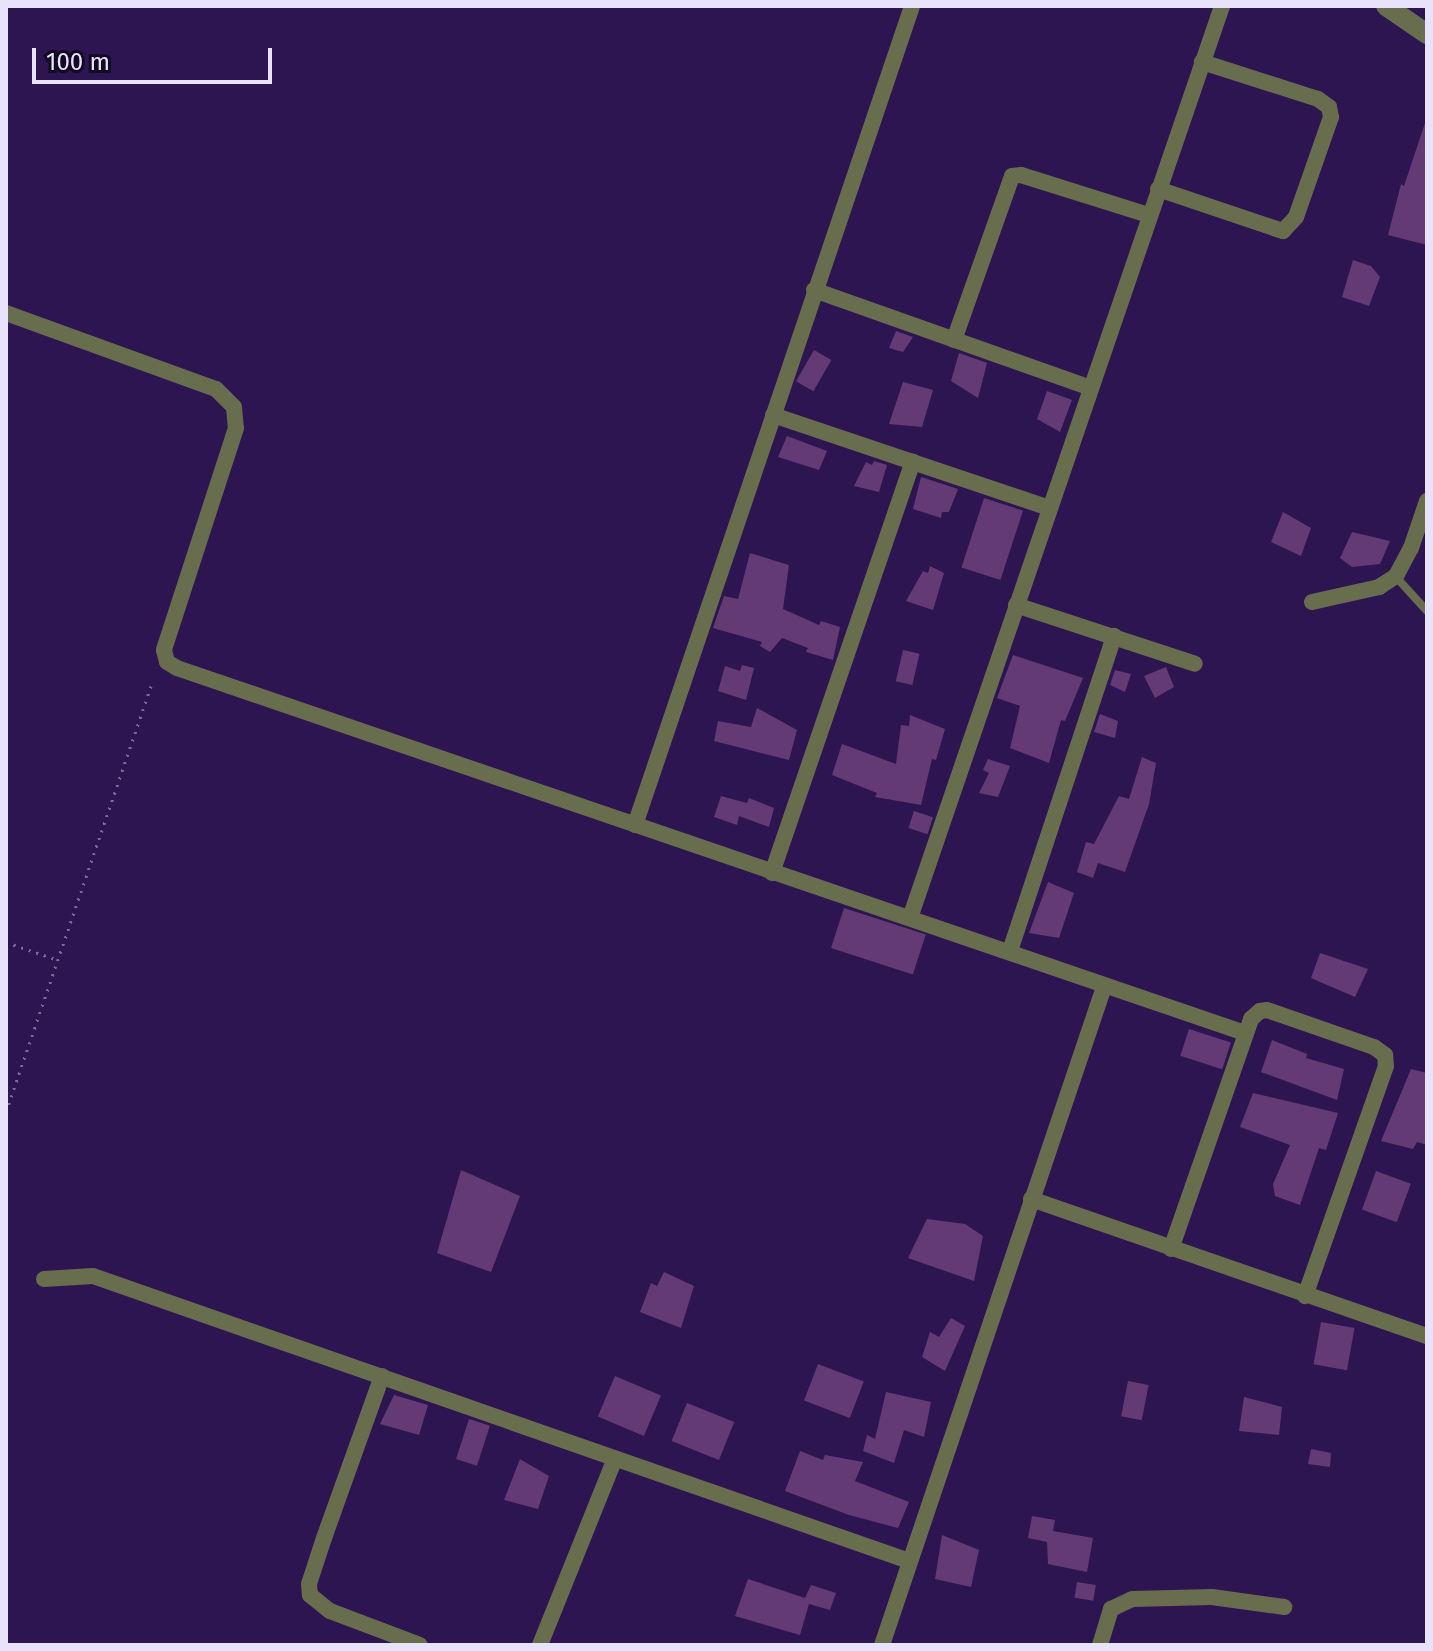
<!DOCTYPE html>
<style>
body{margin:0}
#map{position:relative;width:1433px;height:1651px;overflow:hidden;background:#2d1551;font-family:"Fira Sans",sans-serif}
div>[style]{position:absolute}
.building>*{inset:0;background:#643a74;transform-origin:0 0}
.path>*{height:3px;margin-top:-1.5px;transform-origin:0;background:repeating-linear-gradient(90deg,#7b6b98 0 2px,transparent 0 8px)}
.service>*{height:8px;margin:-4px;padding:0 4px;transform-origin:4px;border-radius:4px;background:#686d4e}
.minor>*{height:16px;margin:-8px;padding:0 8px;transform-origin:8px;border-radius:8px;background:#686d4e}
.tertiary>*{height:20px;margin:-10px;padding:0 10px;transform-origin:10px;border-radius:10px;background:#686d4e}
span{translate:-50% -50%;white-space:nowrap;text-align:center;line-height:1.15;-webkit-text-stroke:7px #120923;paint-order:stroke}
.frame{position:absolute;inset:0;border:8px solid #e8e3fa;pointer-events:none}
.scale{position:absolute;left:32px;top:48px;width:240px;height:36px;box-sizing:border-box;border:4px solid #e8e3fa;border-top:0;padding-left:10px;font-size:24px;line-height:28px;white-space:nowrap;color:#e8e3fa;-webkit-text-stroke:6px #120923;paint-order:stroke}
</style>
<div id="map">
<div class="building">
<i style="clip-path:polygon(1425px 123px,1427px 123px,1427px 245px,1388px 235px,1401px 184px,1404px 186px)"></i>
<i style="clip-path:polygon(1353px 260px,1371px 266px,1380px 277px,1369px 306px,1342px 297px)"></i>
<i style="clip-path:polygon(896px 331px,913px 337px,903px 352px,889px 348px)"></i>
<i style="left:814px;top:350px;width:20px;height:36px;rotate:30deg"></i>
<i style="clip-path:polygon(959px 353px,987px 363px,978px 398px,951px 381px)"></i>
<i style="clip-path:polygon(903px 382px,933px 390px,922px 427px,889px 424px)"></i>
<i style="clip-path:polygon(1047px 391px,1072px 400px,1060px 432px,1037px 419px)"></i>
<i style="clip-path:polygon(787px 436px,827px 451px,819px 470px,778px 457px)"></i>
<i style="clip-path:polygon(874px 461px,887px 465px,879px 492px,854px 486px,866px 462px,872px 465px)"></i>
<i style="clip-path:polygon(921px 477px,958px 489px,949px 512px,942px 512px,941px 518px,913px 509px)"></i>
<i style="left:984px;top:498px;width:41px;height:73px;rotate:18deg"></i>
<i style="clip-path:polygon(1283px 512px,1311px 528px,1301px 556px,1271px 542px)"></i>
<i style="clip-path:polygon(1352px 532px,1390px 541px,1380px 564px,1352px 567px,1340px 558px)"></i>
<i style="clip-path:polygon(750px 553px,789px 565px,783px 609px,819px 625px,821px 621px,840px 627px,833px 660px,806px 652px,808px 648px,782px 638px,770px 652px,760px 646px,762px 642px,713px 628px,724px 596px,738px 599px)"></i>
<i style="clip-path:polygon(930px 566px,944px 573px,933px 610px,906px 601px,923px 571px,928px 573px)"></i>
<i style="left:903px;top:650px;width:17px;height:32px;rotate:13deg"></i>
<i style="clip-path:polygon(1013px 655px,1083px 678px,1065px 721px,1061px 720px,1049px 763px,1010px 748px,1020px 706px,997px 698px)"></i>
<i style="clip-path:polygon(742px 665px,754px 668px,746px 700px,718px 691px,725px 666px,740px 671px)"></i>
<i style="clip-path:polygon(1166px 667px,1174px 687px,1155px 698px,1144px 676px)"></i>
<i style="clip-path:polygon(1115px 670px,1131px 674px,1125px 692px,1110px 685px)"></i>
<i style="clip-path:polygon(757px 708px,797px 730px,789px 760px,714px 741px,718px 721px,751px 727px)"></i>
<i style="clip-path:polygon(1100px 714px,1118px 721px,1115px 738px,1094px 732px)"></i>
<i style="clip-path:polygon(910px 715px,945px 729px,936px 760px,932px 759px,921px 805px,875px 797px,877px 793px,832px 775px,842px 744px,896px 764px,901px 725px,909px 726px)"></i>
<i style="clip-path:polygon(1142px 757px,1156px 763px,1149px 804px,1125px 872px,1098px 863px,1093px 878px,1077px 872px,1086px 842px,1094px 844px,1119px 796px,1129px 799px)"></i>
<i style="clip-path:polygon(988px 759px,1010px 766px,998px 797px,979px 793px,989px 773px,983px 770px)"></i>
<i style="clip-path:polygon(721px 796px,747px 803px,749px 798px,774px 808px,769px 827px,739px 816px,737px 825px,714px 817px)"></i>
<i style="left:914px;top:811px;width:20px;height:18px;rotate:18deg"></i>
<i style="clip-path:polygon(1048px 882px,1074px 893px,1059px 938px,1029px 933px)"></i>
<i style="left:844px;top:908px;width:86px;height:42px;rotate:18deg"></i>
<i style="clip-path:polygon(1320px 953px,1368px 969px,1355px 997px,1311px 978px)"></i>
<i style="left:1189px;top:1029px;width:44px;height:28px;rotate:18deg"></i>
<i style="clip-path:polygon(1272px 1040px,1307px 1054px,1306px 1058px,1344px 1069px,1337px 1100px,1261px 1072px)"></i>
<i style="clip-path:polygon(1411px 1069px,1427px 1073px,1427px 1145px,1417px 1142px,1413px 1149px,1381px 1141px)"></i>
<i style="clip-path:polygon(1253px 1093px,1338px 1113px,1326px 1150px,1319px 1148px,1300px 1205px,1275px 1196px,1273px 1184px,1290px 1145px,1240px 1127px)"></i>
<i style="clip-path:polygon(461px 1170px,520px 1196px,491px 1272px,437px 1253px)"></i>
<i style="left:1376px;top:1171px;width:37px;height:41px;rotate:20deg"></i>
<i style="clip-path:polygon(927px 1219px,965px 1224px,983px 1236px,974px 1281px,908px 1258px)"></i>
<i style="clip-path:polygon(664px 1272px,694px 1286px,681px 1328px,640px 1312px,651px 1283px,657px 1286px)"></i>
<i style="clip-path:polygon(951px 1318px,965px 1326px,945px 1371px,922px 1357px,930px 1332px,939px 1337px)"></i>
<i style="left:1321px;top:1322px;width:34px;height:43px;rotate:10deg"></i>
<i style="left:818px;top:1364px;width:49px;height:39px;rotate:21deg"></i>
<i style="left:615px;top:1376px;width:50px;height:44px;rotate:23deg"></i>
<i style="left:1128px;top:1381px;width:21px;height:36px;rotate:11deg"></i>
<i style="clip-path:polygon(886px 1392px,931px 1402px,924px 1437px,904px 1430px,894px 1463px,863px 1451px,867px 1435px,875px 1439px)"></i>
<i style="clip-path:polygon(394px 1395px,428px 1405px,419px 1435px,380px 1424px)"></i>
<i style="clip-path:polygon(1244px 1397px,1282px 1407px,1279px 1435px,1239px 1431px)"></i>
<i style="left:687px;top:1403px;width:51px;height:41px;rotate:22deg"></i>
<i style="left:469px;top:1419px;width:22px;height:42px;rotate:18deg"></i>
<i style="clip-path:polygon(1311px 1449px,1331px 1453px,1330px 1467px,1308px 1464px)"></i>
<i style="clip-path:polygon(800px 1451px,823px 1460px,825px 1455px,863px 1462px,855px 1481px,909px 1502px,898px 1528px,849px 1515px,785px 1491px)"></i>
<i style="clip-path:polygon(520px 1459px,549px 1476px,538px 1509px,504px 1500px)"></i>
<i style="clip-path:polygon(1032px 1516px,1055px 1520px,1053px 1531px,1093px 1538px,1087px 1572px,1048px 1564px,1047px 1542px,1028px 1538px)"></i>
<i style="clip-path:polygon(942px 1535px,979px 1550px,971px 1587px,935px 1579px)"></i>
<i style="clip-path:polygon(748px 1579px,805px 1598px,811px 1585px,836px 1593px,830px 1610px,809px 1604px,800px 1635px,735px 1616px)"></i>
<i style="left:1077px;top:1582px;width:19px;height:16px;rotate:9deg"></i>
</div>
<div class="path">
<i style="left:6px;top:942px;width:55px;rotate:19.1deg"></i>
<i style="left:6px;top:1112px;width:452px;rotate:-71.2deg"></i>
</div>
<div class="service">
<i style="left:1396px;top:577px;width:46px;rotate:47.6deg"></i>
</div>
<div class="minor">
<i style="left:1158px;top:189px;width:132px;rotate:18.6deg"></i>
<i style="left:1283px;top:231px;width:19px;rotate:-47deg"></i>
<i style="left:1296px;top:217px;width:106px;rotate:-70.7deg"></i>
<i style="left:1331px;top:117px;width:10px;rotate:-101deg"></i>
<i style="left:1329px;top:107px;width:14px;rotate:-144deg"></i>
<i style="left:1318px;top:99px;width:122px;rotate:-162.3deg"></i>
<i style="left:814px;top:290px;width:293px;rotate:19.5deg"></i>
<i style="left:6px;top:313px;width:223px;rotate:19.9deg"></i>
<i style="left:216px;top:389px;width:25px;rotate:45deg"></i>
<i style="left:234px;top:407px;width:21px;rotate:85deg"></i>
<i style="left:236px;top:428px;width:233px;rotate:108deg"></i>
<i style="left:164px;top:650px;width:12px;rotate:76deg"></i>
<i style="left:167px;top:662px;width:12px;rotate:31deg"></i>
<i style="left:177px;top:668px;width:1129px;rotate:18.87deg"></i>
<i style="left:954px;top:340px;width:174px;rotate:-70.5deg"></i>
<i style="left:1012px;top:176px;width:9px;rotate:-6deg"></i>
<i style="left:1021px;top:175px;width:134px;rotate:17.4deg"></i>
<i style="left:773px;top:415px;width:291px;rotate:18.6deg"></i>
<i style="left:1312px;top:602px;width:69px;rotate:-12.6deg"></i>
<i style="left:1379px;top:587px;width:20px;rotate:-33deg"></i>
<i style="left:1396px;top:576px;width:32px;rotate:-62deg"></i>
<i style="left:1411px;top:548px;width:50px;rotate:-71.2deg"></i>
<i style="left:1016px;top:605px;width:188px;rotate:18.2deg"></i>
<i style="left:635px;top:825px;width:865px;rotate:-71.31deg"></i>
<i style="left:772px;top:873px;width:435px;rotate:-71.1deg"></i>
<i style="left:910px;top:918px;width:964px;rotate:-71.11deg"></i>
<i style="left:1010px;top:951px;width:332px;rotate:-71.7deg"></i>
<i style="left:1031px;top:1199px;width:419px;rotate:19.1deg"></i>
<i style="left:1171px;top:1249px;width:244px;rotate:-70.8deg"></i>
<i style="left:1251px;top:1019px;width:12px;rotate:-42deg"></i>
<i style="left:1260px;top:1011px;width:7px;rotate:-8deg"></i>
<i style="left:1267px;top:1010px;width:113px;rotate:19.1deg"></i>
<i style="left:1374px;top:1047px;width:14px;rotate:36deg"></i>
<i style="left:1385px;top:1055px;width:11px;rotate:85deg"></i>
<i style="left:1386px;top:1066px;width:244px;rotate:109.4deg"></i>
<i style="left:44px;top:1279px;width:49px;rotate:-3.5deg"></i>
<i style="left:93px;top:1276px;width:864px;rotate:19.25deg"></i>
<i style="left:382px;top:1376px;width:172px;rotate:109.7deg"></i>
<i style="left:324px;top:1538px;width:48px;rotate:108.1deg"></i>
<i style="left:309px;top:1584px;width:11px;rotate:85deg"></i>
<i style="left:310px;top:1595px;width:26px;rotate:39deg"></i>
<i style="left:330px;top:1611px;width:96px;rotate:20.7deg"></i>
<i style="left:540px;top:1645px;width:201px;rotate:-68.1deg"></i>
<i style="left:882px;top:1645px;width:694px;rotate:-71.36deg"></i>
<i style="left:1100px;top:1645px;width:38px;rotate:-73deg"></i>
<i style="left:1111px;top:1609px;width:23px;rotate:-25deg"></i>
<i style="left:1132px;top:1599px;width:80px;rotate:-1.4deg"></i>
<i style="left:1212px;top:1597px;width:73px;rotate:7.9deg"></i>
</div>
<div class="tertiary">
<i style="left:1386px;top:6px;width:50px;rotate:34.3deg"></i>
</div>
<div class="frame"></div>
<div class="scale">100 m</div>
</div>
